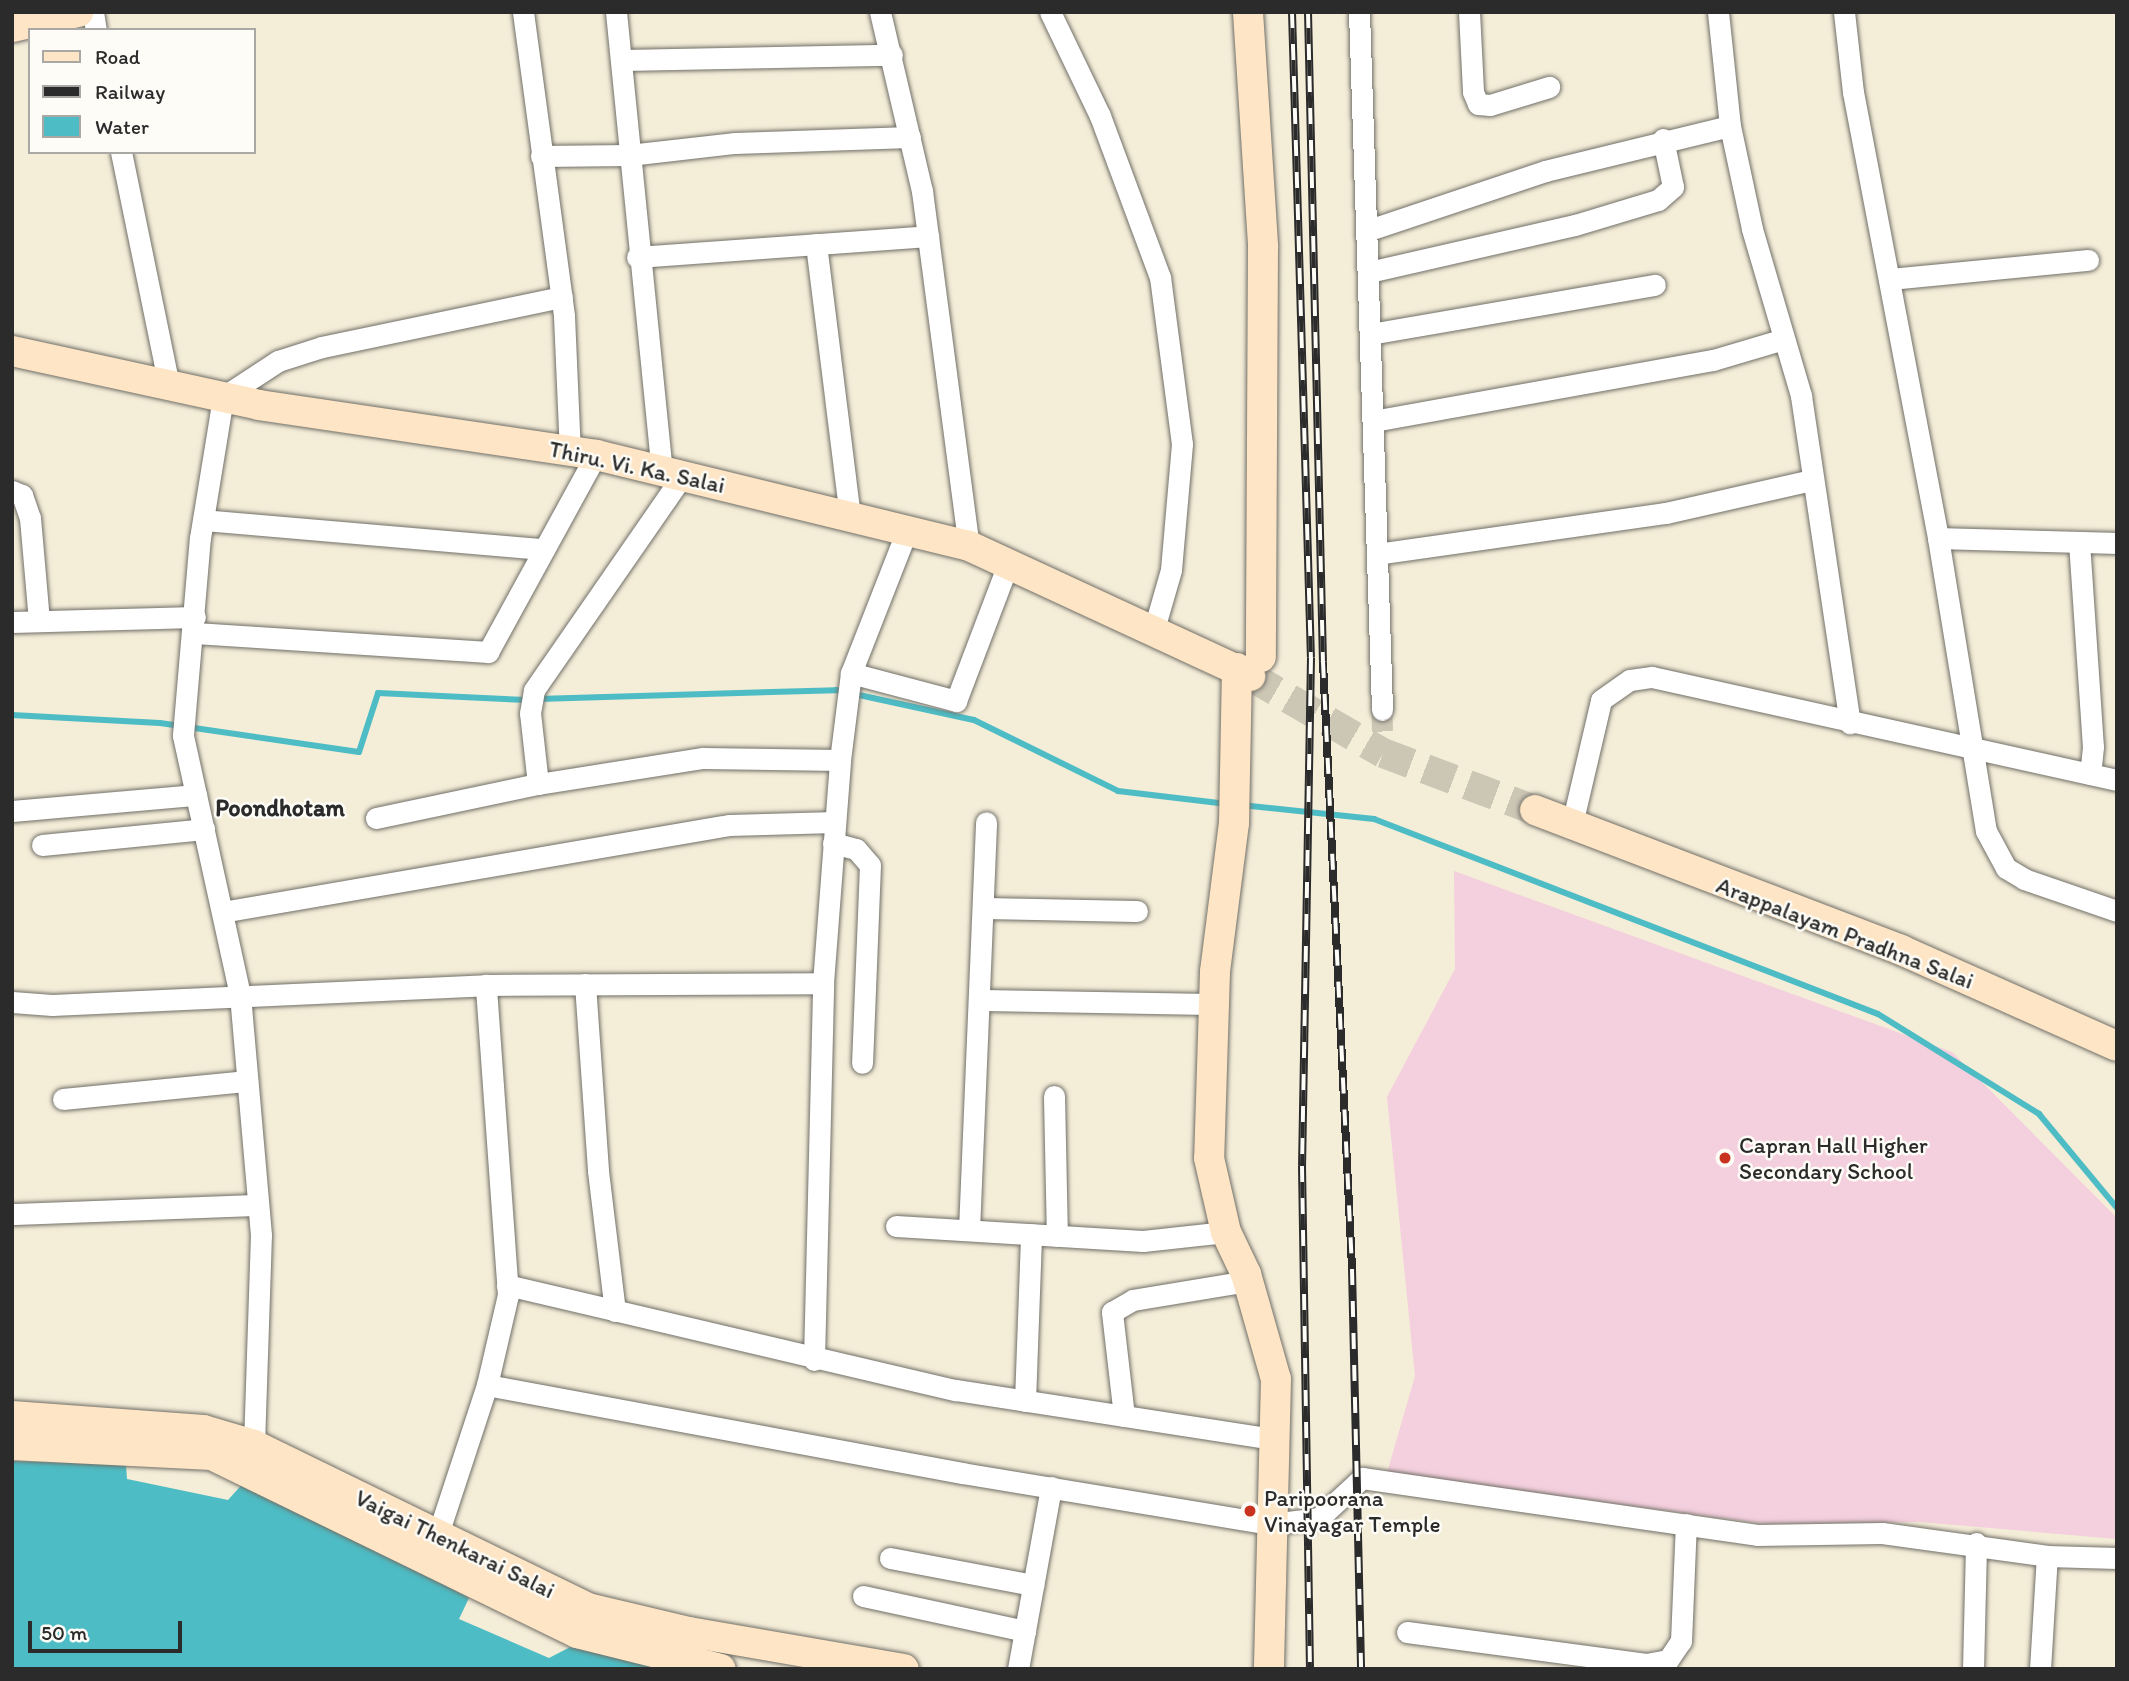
<!DOCTYPE html>
<style>
body{margin:0}
#map{position:relative;width:2129px;height:1681px;overflow:hidden;background:#f4edd8;font-family:Itim,sans-serif}
div>[style]{position:absolute}
.built>*{inset:0;background:#f4cfdd}
.water>*{inset:0;background:#4ebcc4}
.stream>*{height:6px;margin:-3px;padding:0 3px;transform-origin:3px;border-radius:3px;background:#4ebcc4}
.street-tunnel>*{height:21px;margin-top:-10.5px;transform-origin:0;background:repeating-linear-gradient(90deg,#ccc6b5 0 21px,transparent 0 31px)}
.secondary-tunnel>*{height:30px;margin-top:-15px;transform-origin:0;background:repeating-linear-gradient(90deg,#ccc6b5 0 30px,transparent 0 45px)}
.roads{filter:drop-shadow(0 0 2px #716f68) drop-shadow(0 0 2px #716f68)}
.street>*{height:21px;margin:-10.5px;padding:0 10.5px;transform-origin:10.5px;border-radius:10.5px;background:#fff}
.secondary>*{height:30px;margin:-15px;padding:0 15px;transform-origin:15px;border-radius:15px;background:#fde5c5}
.rail>*{height:8px;margin-top:-4px;transform-origin:0;background:repeating-linear-gradient(90deg,#fdfcf7 0 16px,#2b2b2b 0 32px);box-sizing:border-box;border-block:2px solid #2b2b2b}
.dots>*{width:19px;height:19px;translate:-50% -50%;box-sizing:border-box;border:4px solid #fdfcf7;border-radius:50%}
span{translate:-50% -50%;white-space:nowrap;text-align:center;line-height:1.15;-webkit-text-stroke:5px #fdfcf7;paint-order:stroke}
.street-label{font-size:23px;color:#2b2b2b}
.poi-label{font-size:23px;color:#2b2b2b}
.left{translate:0 -50%;text-align:left}
.neighbourhood-label{font-size:24px;color:#2b2b2b;font-weight:700}
.frame{position:absolute;inset:0;border:14px solid #2b2b2b;pointer-events:none}
.legend{position:absolute;left:28px;top:28px;width:228px;height:126px;box-sizing:border-box;background:#fdfcf7;border:2px solid #a9a8a5;margin:0;padding:9px 12px;list-style:none;font-size:21px;color:#2b2b2b}
.legend li{display:flex;align-items:center;gap:14px;height:35px}
.legend b{width:35px;border:2px solid #a9a8a5}
.scale{position:absolute;left:28px;top:1621px;width:154px;height:32px;box-sizing:border-box;border:4px solid #2b2b2b;border-top:0;padding-left:9px;font-size:21px;line-height:24px;white-space:nowrap;color:#2b2b2b;-webkit-text-stroke:5px #fdfcf7;paint-order:stroke}
</style>
<div id="map">
<div class="built">
<i style="clip-path:polygon(1454px 871px,1952px 1052px,2117px 1218px,2117px 1539px,1920px 1522px,1766px 1524px,1387px 1473px,1415px 1376px,1387px 1097px,1455px 969px)"></i>
</div>
<div class="water">
<i style="clip-path:polygon(12px 1461px,126px 1465px,127px 1479px,228px 1500px,246px 1480px,469px 1598px,459px 1619px,549px 1658px,576px 1644px,660px 1669px,12px 1669px)"></i>
</div>
<div class="stream">
<i style="left:538px;top:699px;width:298px;rotate:-1.7deg"></i>
<i style="left:836px;top:690px;width:141px;rotate:12.3deg"></i>
<i style="left:974px;top:720px;width:161px;rotate:26.2deg"></i>
<i style="left:1118px;top:791px;width:110px;rotate:6.8deg"></i>
<i style="left:12px;top:715px;width:148px;rotate:3.1deg"></i>
<i style="left:160px;top:723px;width:201px;rotate:8.3deg"></i>
<i style="left:359px;top:752px;width:62px;rotate:-72.1deg"></i>
<i style="left:378px;top:693px;width:149px;rotate:2.7deg"></i>
<i style="left:1241px;top:805px;width:134px;rotate:6deg"></i>
<i style="left:1374px;top:819px;width:540px;rotate:21.15deg"></i>
<i style="left:1878px;top:1014px;width:190px;rotate:31.8deg"></i>
<i style="left:2039px;top:1114px;width:122px;rotate:50.3deg"></i>
</div>
<div class="street-tunnel">
<i style="left:1382px;top:710px;width:43px;rotate:88.7deg"></i>
</div>
<div class="secondary-tunnel">
<i style="left:1250px;top:676px;width:154px;rotate:30.1deg"></i>
<i style="left:1383px;top:753px;width:162px;rotate:20.6deg"></i>
</div>
<div class="roads">
<div class="street">
<i style="left:93px;top:12px;width:18px;rotate:81deg"></i>
<i style="left:523px;top:12px;width:307px;rotate:82.3deg"></i>
<i style="left:564px;top:316px;width:135px;rotate:87.5deg"></i>
<i style="left:616px;top:12px;width:460px;rotate:84.3deg"></i>
<i style="left:880px;top:12px;width:184px;rotate:76.8deg"></i>
<i style="left:922px;top:191px;width:358px;rotate:82.5deg"></i>
<i style="left:1050px;top:12px;width:115px;rotate:64.3deg"></i>
<i style="left:1100px;top:116px;width:172px;rotate:69.6deg"></i>
<i style="left:1160px;top:277px;width:168px;rotate:82.5deg"></i>
<i style="left:1182px;top:444px;width:126px;rotate:95deg"></i>
<i style="left:1171px;top:570px;width:61px;rotate:106.1deg"></i>
<i style="left:1359px;top:12px;width:698px;rotate:88.11deg"></i>
<i style="left:1469px;top:12px;width:80px;rotate:87.1deg"></i>
<i style="left:1473px;top:92px;width:13px;rotate:67deg"></i>
<i style="left:1478px;top:104px;width:12px;rotate:5deg"></i>
<i style="left:1490px;top:105px;width:62px;rotate:-17deg"></i>
<i style="left:1718px;top:12px;width:115px;rotate:84deg"></i>
<i style="left:1730px;top:126px;width:105px;rotate:77.9deg"></i>
<i style="left:1752px;top:229px;width:174px;rotate:73.6deg"></i>
<i style="left:1801px;top:396px;width:331px;rotate:81.5deg"></i>
<i style="left:1844px;top:12px;width:81px;rotate:83.6deg"></i>
<i style="left:1853px;top:92px;width:454px;rotate:79.2deg"></i>
<i style="left:1938px;top:538px;width:297px;rotate:80.7deg"></i>
<i style="left:1986px;top:831px;width:42px;rotate:61.6deg"></i>
<i style="left:2006px;top:868px;width:21px;rotate:31deg"></i>
<i style="left:2024px;top:879px;width:98px;rotate:19deg"></i>
<i style="left:621px;top:60px;width:271px;rotate:-1.1deg"></i>
<i style="left:121px;top:152px;width:238px;rotate:78.4deg"></i>
<i style="left:541px;top:156px;width:88px;rotate:-0.7deg"></i>
<i style="left:629px;top:155px;width:107px;rotate:-6.5deg"></i>
<i style="left:735px;top:143px;width:175px;rotate:-2deg"></i>
<i style="left:1366px;top:231px;width:189px;rotate:-18.5deg"></i>
<i style="left:1545px;top:171px;width:190px;rotate:-13.7deg"></i>
<i style="left:816px;top:244px;width:274px;rotate:82.9deg"></i>
<i style="left:637px;top:257px;width:292px;rotate:-4.1deg"></i>
<i style="left:1369px;top:272px;width:211px;rotate:-12.9deg"></i>
<i style="left:1575px;top:225px;width:87px;rotate:-16.8deg"></i>
<i style="left:1658px;top:200px;width:20px;rotate:-41deg"></i>
<i style="left:1673px;top:187px;width:49px;rotate:-101.8deg"></i>
<i style="left:1890px;top:279px;width:199px;rotate:-5.5deg"></i>
<i style="left:1370px;top:334px;width:289px;rotate:-9.8deg"></i>
<i style="left:1373px;top:421px;width:345px;rotate:-10.2deg"></i>
<i style="left:1713px;top:360px;width:74px;rotate:-16.5deg"></i>
<i style="left:12px;top:491px;width:11px;rotate:22deg"></i>
<i style="left:22px;top:495px;width:24px;rotate:71deg"></i>
<i style="left:30px;top:518px;width:103px;rotate:85deg"></i>
<i style="left:203px;top:520px;width:342px;rotate:4.9deg"></i>
<i style="left:1938px;top:538px;width:179px;rotate:1.6deg"></i>
<i style="left:2079px;top:542px;width:205px;rotate:86.1deg"></i>
<i style="left:2093px;top:747px;width:27px;rotate:96deg"></i>
<i style="left:1377px;top:554px;width:292px;rotate:-8.1deg"></i>
<i style="left:1666px;top:513px;width:149px;rotate:-12.8deg"></i>
<i style="left:12px;top:622px;width:183px;rotate:-1.6deg"></i>
<i style="left:195px;top:633px;width:294px;rotate:3.7deg"></i>
<i style="left:488px;top:652px;width:225px;rotate:-61.3deg"></i>
<i style="left:851px;top:673px;width:109px;rotate:14.9deg"></i>
<i style="left:956px;top:701px;width:147px;rotate:-69.2deg"></i>
<i style="left:538px;top:784px;width:71px;rotate:-96.4deg"></i>
<i style="left:530px;top:713px;width:23px;rotate:-80deg"></i>
<i style="left:534px;top:690px;width:262px;rotate:-55.3deg"></i>
<i style="left:12px;top:811px;width:185px;rotate:-5deg"></i>
<i style="left:376px;top:818px;width:166px;rotate:-11.9deg"></i>
<i style="left:538px;top:784px;width:167px;rotate:-9deg"></i>
<i style="left:703px;top:758px;width:137px;rotate:0.8deg"></i>
<i style="left:1572px;top:824px;width:127px;rotate:-76.8deg"></i>
<i style="left:1601px;top:700px;width:35px;rotate:-35deg"></i>
<i style="left:1630px;top:680px;width:22px;rotate:-8deg"></i>
<i style="left:1652px;top:677px;width:476px;rotate:12.5deg"></i>
<i style="left:833px;top:843px;width:24px;rotate:15deg"></i>
<i style="left:856px;top:849px;width:21px;rotate:49deg"></i>
<i style="left:870px;top:865px;width:198px;rotate:92.3deg"></i>
<i style="left:42px;top:845px;width:163px;rotate:-5.6deg"></i>
<i style="left:983px;top:908px;width:154px;rotate:1.1deg"></i>
<i style="left:222px;top:912px;width:514px;rotate:-9.74deg"></i>
<i style="left:729px;top:825px;width:106px;rotate:-1.6deg"></i>
<i style="left:585px;top:984px;width:187px;rotate:86deg"></i>
<i style="left:598px;top:1171px;width:141px;rotate:83.1deg"></i>
<i style="left:979px;top:1000px;width:235px;rotate:1deg"></i>
<i style="left:12px;top:1002px;width:40px;rotate:4.3deg"></i>
<i style="left:52px;top:1005px;width:434px;rotate:-2.6deg"></i>
<i style="left:486px;top:985px;width:337px;rotate:-0.3deg"></i>
<i style="left:1054px;top:1096px;width:140px;rotate:88.8deg"></i>
<i style="left:63px;top:1099px;width:185px;rotate:-5.6deg"></i>
<i style="left:12px;top:1214px;width:246px;rotate:-2.1deg"></i>
<i style="left:896px;top:1226px;width:247px;rotate:3.5deg"></i>
<i style="left:1143px;top:1241px;width:83px;rotate:-6.2deg"></i>
<i style="left:969px;top:1230px;width:408px;rotate:-87.6deg"></i>
<i style="left:507px;top:1285px;width:461px;rotate:13.2deg"></i>
<i style="left:956px;top:1390px;width:321px;rotate:8.8deg"></i>
<i style="left:814px;top:1360px;width:377px;rotate:-88.6deg"></i>
<i style="left:823px;top:983px;width:224px;rotate:-85.6deg"></i>
<i style="left:840px;top:760px;width:88px;rotate:-82.8deg"></i>
<i style="left:851px;top:673px;width:154px;rotate:-68.6deg"></i>
<i style="left:487px;top:1385px;width:483px;rotate:10.5deg"></i>
<i style="left:962px;top:1473px;width:313px;rotate:9.4deg"></i>
<i style="left:1271px;top:1524px;width:48px;rotate:-7.1deg"></i>
<i style="left:1319px;top:1518px;width:59px;rotate:-42.9deg"></i>
<i style="left:1362px;top:1478px;width:399px;rotate:8.2deg"></i>
<i style="left:1757px;top:1535px;width:125px;rotate:-0.9deg"></i>
<i style="left:1882px;top:1533px;width:167px;rotate:7.9deg"></i>
<i style="left:2047px;top:1556px;width:70px;rotate:1.6deg"></i>
<i style="left:1025px;top:1401px;width:167px;rotate:-87.9deg"></i>
<i style="left:1124px;top:1416px;width:105px;rotate:-96.6deg"></i>
<i style="left:1112px;top:1312px;width:24px;rotate:-30deg"></i>
<i style="left:1133px;top:1300px;width:117px;rotate:-9.4deg"></i>
<i style="left:254px;top:1445px;width:210px;rotate:-88.1deg"></i>
<i style="left:261px;top:1235px;width:241px;rotate:-95deg"></i>
<i style="left:240px;top:995px;width:266px;rotate:-102.4deg"></i>
<i style="left:183px;top:735px;width:198px;rotate:-85.1deg"></i>
<i style="left:200px;top:538px;width:143px;rotate:-80.7deg"></i>
<i style="left:223px;top:397px;width:66px;rotate:-33.2deg"></i>
<i style="left:278px;top:361px;width:46px;rotate:-17.7deg"></i>
<i style="left:322px;top:347px;width:245px;rotate:-11.8deg"></i>
<i style="left:437px;top:1537px;width:160px;rotate:-71.8deg"></i>
<i style="left:487px;top:1385px;width:92px;rotate:-76.9deg"></i>
<i style="left:508px;top:1295px;width:311px;rotate:-94.1deg"></i>
<i style="left:890px;top:1558px;width:146px;rotate:10.7deg"></i>
<i style="left:863px;top:1596px;width:166px;rotate:12.2deg"></i>
<i style="left:1407px;top:1632px;width:241px;rotate:7.6deg"></i>
<i style="left:1646px;top:1664px;width:22px;rotate:-10deg"></i>
<i style="left:1668px;top:1660px;width:23px;rotate:-56deg"></i>
<i style="left:1681px;top:1641px;width:117px;rotate:-87.6deg"></i>
<i style="left:1018px;top:1669px;width:185px;rotate:-79.7deg"></i>
<i style="left:1973px;top:1669px;width:126px;rotate:-88.6deg"></i>
<i style="left:2040px;top:1669px;width:113px;rotate:-86.5deg"></i>
</div>
<div class="secondary">
<i style="left:1248px;top:12px;width:235px;rotate:86.3deg"></i>
<i style="left:1263px;top:247px;width:410px;rotate:90.3deg"></i>
<i style="left:12px;top:27px;width:68px;rotate:-12.8deg"></i>
<i style="left:12px;top:351px;width:253px;rotate:12.3deg"></i>
<i style="left:259px;top:405px;width:341px;rotate:8.4deg"></i>
<i style="left:596px;top:455px;width:384px;rotate:13.7deg"></i>
<i style="left:969px;top:546px;width:310px;rotate:24.8deg"></i>
<i style="left:1237px;top:668px;width:155px;rotate:91.1deg"></i>
<i style="left:1234px;top:823px;width:150px;rotate:97.3deg"></i>
<i style="left:1215px;top:972px;width:186px;rotate:91.8deg"></i>
<i style="left:1209px;top:1158px;width:76px;rotate:77.1deg"></i>
<i style="left:1226px;top:1232px;width:47px;rotate:64.5deg"></i>
<i style="left:1246px;top:1274px;width:109px;rotate:74.1deg"></i>
<i style="left:1276px;top:1379px;width:290px;rotate:91.4deg"></i>
<i style="left:1535px;top:810px;width:392px;rotate:20.9deg"></i>
<i style="left:1901px;top:950px;width:236px;rotate:24deg"></i>
<i style="left:12px;top:1416px;width:192px;rotate:4.2deg"></i>
<i style="left:203px;top:1430px;width:53px;rotate:16.4deg"></i>
<i style="left:254px;top:1445px;width:372px;rotate:26deg"></i>
<i style="left:588px;top:1608px;width:104px;rotate:13.4deg"></i>
<i style="left:689px;top:1632px;width:218px;rotate:9.8deg"></i>
<i style="left:12px;top:1445px;width:200px;rotate:2.9deg"></i>
<i style="left:212px;top:1455px;width:406px;rotate:26deg"></i>
<i style="left:577px;top:1633px;width:148px;rotate:14deg"></i>
</div>
</div>
<div class="rail">
<i style="left:1292px;top:12px;width:646px;rotate:88.32deg"></i>
<i style="left:1311px;top:658px;width:508px;rotate:91.01deg"></i>
<i style="left:1302px;top:1166px;width:503px;rotate:89.09deg"></i>
<i style="left:1308px;top:12px;width:650px;rotate:88.68deg"></i>
<i style="left:1323px;top:662px;width:608px;rotate:87.26deg"></i>
<i style="left:1352px;top:1269px;width:400px;rotate:88.7deg"></i>
</div>
<div class="dots">
<i style="left:1725px;top:1158px;background:#c8321e"></i>
<i style="left:1250px;top:1511px;background:#c8321e"></i>
</div>
<div class="street-label">
<span style="left:637px;top:467px;rotate:12deg">Thiru. Vi. Ka. Salai</span>
<span style="left:1845px;top:933px;rotate:21deg">Arappalayam Pradhna Salai</span>
<span style="left:455px;top:1544px;rotate:26deg">Vaigai Thenkarai Salai</span>
</div>
<div class="poi-label">
<span class="left" style="left:1739px;top:1158px">Capran Hall Higher<br>Secondary School</span>
<span class="left" style="left:1264px;top:1511px">Paripoorana<br>Vinayagar Temple</span>
</div>
<div class="neighbourhood-label">
<span style="left:280px;top:808px">Poondhotam</span>
</div>
<div class="frame"></div>
<ul class="legend">
<li><b style="height:9px;background:#fde5c5"></b>Road</li>
<li><b style="height:9px;background:#2b2b2b"></b>Railway</li>
<li><b style="height:19px;background:#4ebcc4"></b>Water</li>
</ul>
<div class="scale">50 m</div>
</div>
